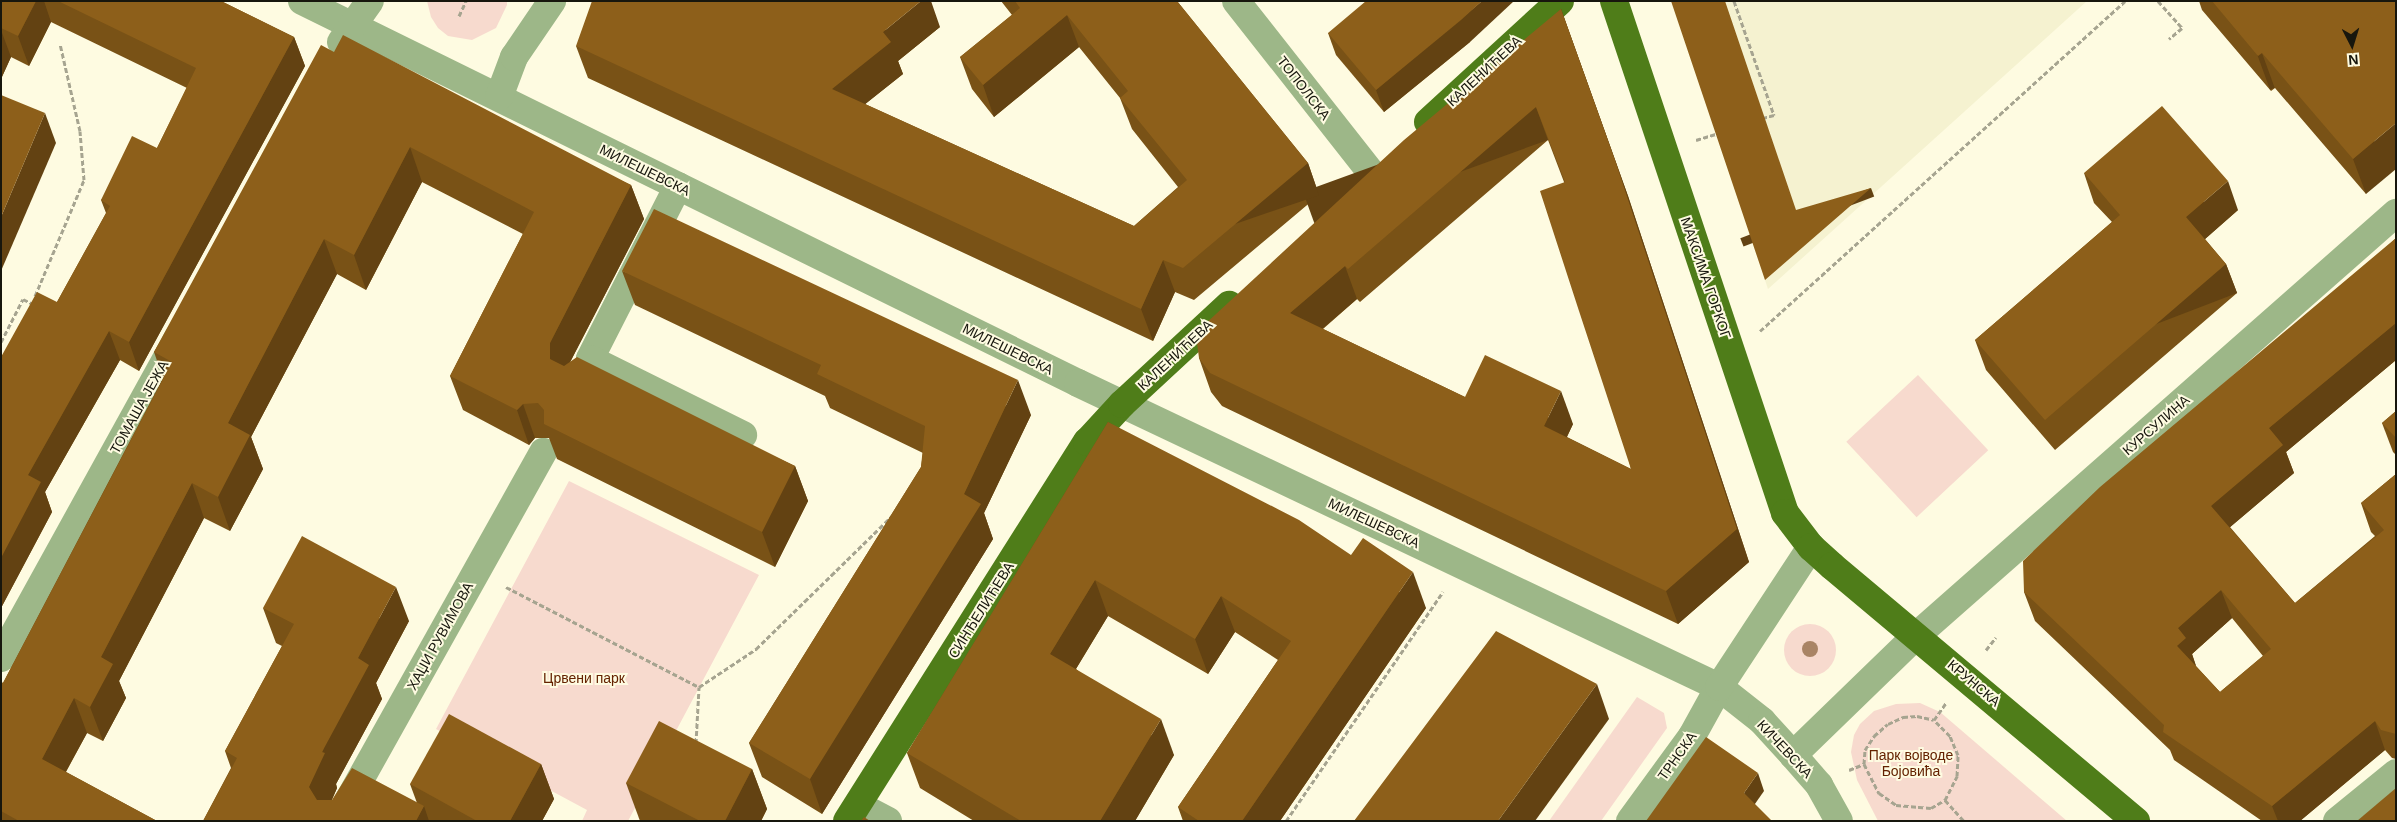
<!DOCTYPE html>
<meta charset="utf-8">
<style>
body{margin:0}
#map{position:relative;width:2397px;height:822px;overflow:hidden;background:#fefbe1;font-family:Helvetica,sans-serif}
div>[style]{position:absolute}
.built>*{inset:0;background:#f5f2d0}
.green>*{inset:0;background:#f7dace;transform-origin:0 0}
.round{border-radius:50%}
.path>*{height:3px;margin-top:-1.5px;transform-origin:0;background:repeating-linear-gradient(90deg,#a6a490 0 5px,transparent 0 7.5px)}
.minor>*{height:28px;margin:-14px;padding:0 14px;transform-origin:14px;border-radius:14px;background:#9db788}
.major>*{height:28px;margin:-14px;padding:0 14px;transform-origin:14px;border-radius:14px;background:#4f7d19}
.trees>*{width:16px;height:16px;margin:-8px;border-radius:50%;background:#a98465}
.wall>*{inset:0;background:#795216}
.shaded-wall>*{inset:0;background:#634212;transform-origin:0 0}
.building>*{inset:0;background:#8d5f1a}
span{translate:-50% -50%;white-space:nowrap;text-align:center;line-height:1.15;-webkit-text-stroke:4px #fefbe1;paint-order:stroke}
.street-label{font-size:14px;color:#17160d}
.park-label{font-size:14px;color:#642200}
.frame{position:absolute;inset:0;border:2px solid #17160d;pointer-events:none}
.north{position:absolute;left:2327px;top:20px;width:50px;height:50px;-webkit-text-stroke:4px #fefbe1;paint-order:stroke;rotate:175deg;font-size:14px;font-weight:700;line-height:20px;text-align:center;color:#17160d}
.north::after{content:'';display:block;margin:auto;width:18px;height:22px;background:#17160d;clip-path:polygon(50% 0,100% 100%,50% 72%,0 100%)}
</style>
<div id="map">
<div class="built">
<i style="clip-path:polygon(1672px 1px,2087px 1px,1768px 289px)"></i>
</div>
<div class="green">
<i style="clip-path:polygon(427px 1px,507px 1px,507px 5px,496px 28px,472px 40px,448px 36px,438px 28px,431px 17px)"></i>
<i style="left:1918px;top:375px;width:103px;height:98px;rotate:47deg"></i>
<i style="clip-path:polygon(569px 481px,759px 575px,628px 821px,582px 821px,587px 810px,436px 729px)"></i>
<i class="round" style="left:1784px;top:624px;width:52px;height:52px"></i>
<i style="clip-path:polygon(1637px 697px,1664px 713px,1667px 728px,1601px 821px,1549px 821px)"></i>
<i style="clip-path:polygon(1920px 703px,1940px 712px,2067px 821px,1878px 821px,1857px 780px,1851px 752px,1854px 735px,1860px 724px,1874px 711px,1896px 704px)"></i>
</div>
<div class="path">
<i style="left:1734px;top:1px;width:121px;rotate:70.7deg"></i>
<i style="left:1774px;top:115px;width:11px;rotate:165deg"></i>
<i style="left:2158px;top:1px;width:36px;rotate:48deg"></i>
<i style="left:2182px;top:28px;width:17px;rotate:140deg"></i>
<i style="left:459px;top:16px;width:17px;rotate:-65deg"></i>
<i style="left:1696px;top:140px;width:24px;rotate:-17deg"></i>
<i style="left:35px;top:296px;width:126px;rotate:-67.1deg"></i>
<i style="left:84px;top:180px;width:49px;rotate:-94.7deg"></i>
<i style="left:80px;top:131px;width:89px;rotate:-102.9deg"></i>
<i style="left:1760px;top:331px;width:492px;rotate:-42.1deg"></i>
<i style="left:1px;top:342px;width:48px;rotate:-62.9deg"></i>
<i style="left:23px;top:299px;width:11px;rotate:27deg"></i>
<i style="left:506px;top:587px;width:217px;rotate:27.4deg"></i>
<i style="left:699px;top:687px;width:69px;rotate:-33.7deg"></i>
<i style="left:756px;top:649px;width:190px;rotate:-44.4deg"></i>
<i style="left:1986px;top:650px;width:16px;rotate:-52deg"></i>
<i style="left:696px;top:743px;width:56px;rotate:-86.9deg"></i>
<i style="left:1864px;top:764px;width:14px;rotate:-86deg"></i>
<i style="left:1865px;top:750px;width:17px;rotate:-57deg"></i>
<i style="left:1874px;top:736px;width:18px;rotate:-41deg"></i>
<i style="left:1888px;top:724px;width:17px;rotate:-25deg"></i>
<i style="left:1903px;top:717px;width:14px;rotate:-4deg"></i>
<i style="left:1917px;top:716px;width:17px;rotate:13deg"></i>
<i style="left:1849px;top:770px;width:16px;rotate:-22deg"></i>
<i style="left:1864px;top:764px;width:33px;rotate:63deg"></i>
<i style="left:1879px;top:793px;width:21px;rotate:35deg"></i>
<i style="left:1896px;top:805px;width:35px;rotate:5deg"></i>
<i style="left:1931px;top:808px;width:16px;rotate:-30deg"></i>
<i style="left:1945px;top:800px;width:27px;rotate:-63deg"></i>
<i style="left:1957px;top:776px;width:21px;rotate:-87deg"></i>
<i style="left:1958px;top:755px;width:21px;rotate:-113deg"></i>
<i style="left:1950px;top:736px;width:23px;rotate:-135deg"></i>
<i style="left:1934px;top:720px;width:21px;rotate:-55deg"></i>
<i style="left:1945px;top:800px;width:28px;rotate:48deg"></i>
<i style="left:1286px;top:821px;width:278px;rotate:-55.6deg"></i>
</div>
<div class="minor">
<i style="left:302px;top:1px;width:865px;rotate:26.21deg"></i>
<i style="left:1078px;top:383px;width:709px;rotate:25.37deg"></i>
<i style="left:1719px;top:687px;width:55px;rotate:38.3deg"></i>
<i style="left:1762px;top:721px;width:46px;rotate:47.6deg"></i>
<i style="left:1793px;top:755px;width:40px;rotate:49deg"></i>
<i style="left:1819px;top:785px;width:41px;rotate:60.9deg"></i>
<i style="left:1236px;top:1px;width:220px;rotate:51.8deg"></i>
<i style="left:341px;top:42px;width:50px;rotate:-54.7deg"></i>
<i style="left:499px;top:97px;width:43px;rotate:-69.4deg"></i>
<i style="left:514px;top:57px;width:68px;rotate:-55.8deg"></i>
<i style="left:678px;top:186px;width:194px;rotate:117deg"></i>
<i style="left:590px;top:359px;width:171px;rotate:26.4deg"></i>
<i style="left:1px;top:658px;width:367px;rotate:-61.1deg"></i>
<i style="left:1793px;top:755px;width:171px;rotate:-44.1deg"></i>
<i style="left:1916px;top:636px;width:640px;rotate:-41.39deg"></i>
<i style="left:858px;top:805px;width:34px;rotate:28deg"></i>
<i style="left:337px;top:821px;width:423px;rotate:-60.8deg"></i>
<i style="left:1630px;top:821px;width:105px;rotate:-53.9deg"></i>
<i style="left:1692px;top:736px;width:56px;rotate:-61.1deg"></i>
<i style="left:1719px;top:687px;width:168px;rotate:-56.7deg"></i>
<i style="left:2337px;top:821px;width:76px;rotate:-39.1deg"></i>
</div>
<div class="major">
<i style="left:1614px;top:1px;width:540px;rotate:71.53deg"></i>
<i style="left:1785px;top:513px;width:43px;rotate:52.6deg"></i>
<i style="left:1811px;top:547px;width:28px;rotate:42deg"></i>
<i style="left:1832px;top:566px;width:397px;rotate:40deg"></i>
<i style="left:1428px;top:122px;width:179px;rotate:-42.5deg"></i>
<i style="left:847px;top:821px;width:449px;rotate:-57.7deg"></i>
<i style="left:1087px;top:442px;width:52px;rotate:-47.4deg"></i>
<i style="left:1122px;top:404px;width:146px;rotate:-42.8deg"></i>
</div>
<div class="trees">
<i style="left:1810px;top:649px"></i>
</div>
<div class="wall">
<i style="clip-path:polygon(1px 1px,221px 1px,294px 37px,305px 66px,139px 371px,120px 360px,45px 492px,52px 512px,1px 608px,1px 357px,57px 302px,106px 213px,101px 200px,157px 148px,187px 88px,51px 22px,29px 66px,11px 57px,1px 79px)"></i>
<i style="clip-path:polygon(1001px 1px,1177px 1px,1308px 163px,1319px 195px,1194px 300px,1175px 292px,1153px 341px,588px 78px,576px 46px,940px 27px,898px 61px,903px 74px,865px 104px,1134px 226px,1178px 187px,1132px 129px,1120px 98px,1079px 47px,994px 117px,972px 89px,960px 57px,1012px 15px)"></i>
<i style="clip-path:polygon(2199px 1px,2396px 1px,2366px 194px,2275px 88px,2271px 91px,2202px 10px)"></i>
<i style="clip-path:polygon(evenodd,1561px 9px,1628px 196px,1749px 562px,1678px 624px,1222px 406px,1211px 392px,1199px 358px,1561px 9px,1548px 140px,1564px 182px,1631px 469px,1567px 437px,1573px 424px,1465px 397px,1323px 329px,1357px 299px,1360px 302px,1548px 140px)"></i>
<i style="clip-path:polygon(1328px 33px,1470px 42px,1384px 112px,1336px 55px)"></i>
<i style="clip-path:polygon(334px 52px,631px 185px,644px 219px,570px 362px,795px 466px,808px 501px,775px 567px,557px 459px,549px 438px,535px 438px,529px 445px,463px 410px,450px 376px,523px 234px,422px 182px,366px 290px,337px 274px,251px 437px,263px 469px,230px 531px,204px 518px,119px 681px,126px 698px,103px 741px,87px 733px,66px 772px,157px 821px,1px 821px,1px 682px,3px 683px,163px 378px,154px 352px)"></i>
<i style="clip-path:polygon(2084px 173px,2238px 210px,2205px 239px,2226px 264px,2237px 293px,2055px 450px,1986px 370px,1975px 340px,2112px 222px,2094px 203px)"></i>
<i style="clip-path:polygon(evenodd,2396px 238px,2396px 360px,2286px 452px,2294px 473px,2230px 527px,2295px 603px,2375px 536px,2371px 532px,2361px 503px,2396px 474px,2396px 759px,2392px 758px,2385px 750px,2300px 821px,2262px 821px,2174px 760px,2170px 750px,2035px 621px,2024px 592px,2396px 238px,2232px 618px,2263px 656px,2220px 692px,2196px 666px,2192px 654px,2232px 618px)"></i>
<i style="clip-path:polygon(622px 271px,1031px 415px,984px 513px,993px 539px,822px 814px,762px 777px,749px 743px,921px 467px,923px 453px,830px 408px,825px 396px,635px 305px)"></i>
<i style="clip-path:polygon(2396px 411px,2396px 455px,2393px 452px,2382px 423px)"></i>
<i style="clip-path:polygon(1108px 422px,1426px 608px,1280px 821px,1183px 821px,1178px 807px,1278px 660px,1235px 632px,1208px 674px,1108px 616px,1076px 669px,1174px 755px,1135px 821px,974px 821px,920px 788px,907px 753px)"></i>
<i style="clip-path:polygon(263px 608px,409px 621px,376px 683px,382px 699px,336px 784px,337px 788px,332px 800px,417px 803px,410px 784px,541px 764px,554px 799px,542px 821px,203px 821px,231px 768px,225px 751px,282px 646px,276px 643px)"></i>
<i style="clip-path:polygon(752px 769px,767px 809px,761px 821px,640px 821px,626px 783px)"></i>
</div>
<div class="shaded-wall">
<i style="clip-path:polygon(36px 1px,44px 1px,51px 22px,29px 66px,18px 36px)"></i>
<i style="clip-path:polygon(921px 1px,931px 1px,940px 27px,898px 61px,903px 74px,844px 121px,832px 89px,883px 32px)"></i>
<i style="clip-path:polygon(1482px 1px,1514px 1px,1470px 42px,1384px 112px,1376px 90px)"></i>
<i style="clip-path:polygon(1561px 9px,1628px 196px,1749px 562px,1678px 624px,1666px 591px)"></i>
<i style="clip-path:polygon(1067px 15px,1079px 47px,994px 117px,983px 85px)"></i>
<i style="clip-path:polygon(1px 30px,11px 57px,1px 79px)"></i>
<i style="clip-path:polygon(294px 37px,305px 66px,139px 371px,129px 342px)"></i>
<i style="left:2262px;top:53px;width:37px;height:5px;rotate:70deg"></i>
<i style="left:1536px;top:107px;width:35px;height:248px;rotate:70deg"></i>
<i style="clip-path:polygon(45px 113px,56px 143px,1px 271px,1px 217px)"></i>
<i style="clip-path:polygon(2396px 123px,2396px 169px,2366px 194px,2353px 159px)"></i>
<i style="clip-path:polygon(410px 147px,422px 182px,366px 290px,354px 255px)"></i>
<i style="left:1308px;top:163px;width:34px;height:163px;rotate:71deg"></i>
<i style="clip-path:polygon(2228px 181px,2238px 210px,2196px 247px,2186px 217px)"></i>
<i style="clip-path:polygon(631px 185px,644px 219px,562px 378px,550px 359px,550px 343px)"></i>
<i style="left:1871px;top:188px;width:9px;height:140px;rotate:69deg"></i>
<i style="clip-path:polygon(324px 239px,337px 274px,251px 437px,263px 469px,230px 531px,218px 497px,228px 423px)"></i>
<i style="clip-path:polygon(1163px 260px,1175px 292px,1153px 341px,1141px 309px)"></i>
<i style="left:2226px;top:264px;width:31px;height:239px;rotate:69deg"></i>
<i style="clip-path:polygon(1345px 266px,1357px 299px,1302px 346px,1290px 313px)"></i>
<i style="clip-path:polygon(2396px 323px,2396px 360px,2286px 452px,2294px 473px,2222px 534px,2211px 506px,2269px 428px)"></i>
<i style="clip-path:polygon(109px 331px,120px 360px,45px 492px,52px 512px,1px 608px,1px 558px,28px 475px)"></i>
<i style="clip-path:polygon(1018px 380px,1031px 415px,984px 513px,993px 539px,822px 814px,810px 779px,964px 494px)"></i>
<i style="clip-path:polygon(1561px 391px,1573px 424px,1556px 459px,1544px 426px)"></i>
<i style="clip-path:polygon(523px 404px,535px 438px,529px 445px,517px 410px)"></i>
<i style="clip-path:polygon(795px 466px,808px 501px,775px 567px,762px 532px)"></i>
<i style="clip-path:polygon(192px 483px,204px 518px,119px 681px,126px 698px,103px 741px,90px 707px,101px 657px)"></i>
<i style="clip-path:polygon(1413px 572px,1426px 608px,1280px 821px,1242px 821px)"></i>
<i style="clip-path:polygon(1095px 580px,1108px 616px,1063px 690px,1050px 654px)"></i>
<i style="clip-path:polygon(396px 587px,409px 621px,376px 683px,382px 699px,336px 784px,337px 788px,322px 821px,309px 787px,358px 658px)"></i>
<i style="clip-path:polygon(2221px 590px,2232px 618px,2192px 654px,2196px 666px,2177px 646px,2178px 628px)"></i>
<i style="clip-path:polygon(1221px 596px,1235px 632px,1208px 674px,1195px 639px)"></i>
<i style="clip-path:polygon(1597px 684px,1609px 719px,1535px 821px,1498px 821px)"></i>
<i style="clip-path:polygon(74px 698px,87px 733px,54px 793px,42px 759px)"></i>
<i style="clip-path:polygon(1161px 719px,1174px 755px,1135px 821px,1100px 821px)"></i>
<i style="clip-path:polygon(2375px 721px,2385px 750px,2300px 821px,2278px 821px,2272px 806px)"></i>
<i style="clip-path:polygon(541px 764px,554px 799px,542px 821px,510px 821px)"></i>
<i style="clip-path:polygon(752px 769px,767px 809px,761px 821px,725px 821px)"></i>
<i style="clip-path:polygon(1758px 773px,1764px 791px,1750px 811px,1744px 793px)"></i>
<i style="clip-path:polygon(424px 806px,429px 821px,416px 821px)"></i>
</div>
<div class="building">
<i style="clip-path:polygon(1px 1px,36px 1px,18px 36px,1px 28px)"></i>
<i style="clip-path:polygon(58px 1px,221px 1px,294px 37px,129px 342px,109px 331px,28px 475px,41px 482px,1px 558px,1px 357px,37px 292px,57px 302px,110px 206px,101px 200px,132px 136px,157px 148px,196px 68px)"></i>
<i style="clip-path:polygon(592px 1px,921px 1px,883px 32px,891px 42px,832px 89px,1134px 226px,1187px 180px,1120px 98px,1128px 91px,1067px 15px,983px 85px,960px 57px,1020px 8px,1015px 1px,1177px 1px,1308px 163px,1183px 268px,1163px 260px,1141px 309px,576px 46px)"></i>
<i style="clip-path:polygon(1366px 1px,1482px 1px,1461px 20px,1376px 90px,1328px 33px)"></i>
<i style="clip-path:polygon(1671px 1px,1725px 1px,1796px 210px,1871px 188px,1765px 280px)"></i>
<i style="clip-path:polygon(2212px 1px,2396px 1px,2396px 123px,2353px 159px,2262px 53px,2258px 56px)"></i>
<i style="clip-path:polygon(evenodd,1561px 9px,1616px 163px,1737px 529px,1666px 591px,1210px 373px,1199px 358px,1197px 343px,1203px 326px,1404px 140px,1561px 9px,1536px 107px,1565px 182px,1540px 191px,1579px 311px,1631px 469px,1544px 426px,1561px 391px,1485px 355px,1465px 397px,1290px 313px,1345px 266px,1348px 269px,1536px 107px)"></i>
<i style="clip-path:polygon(343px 35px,631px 185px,550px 343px,550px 359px,564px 366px,577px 357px,795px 466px,762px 532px,544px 424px,544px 410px,538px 403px,523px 404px,517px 410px,450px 376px,534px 212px,410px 147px,354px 255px,324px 239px,228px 423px,250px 435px,218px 497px,192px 483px,101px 657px,113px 664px,90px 707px,74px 698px,42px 759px,157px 821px,19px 821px,1px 811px,1px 682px,3px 683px,172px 362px,154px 352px,321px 45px,334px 52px)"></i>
<i style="clip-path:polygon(1px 95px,45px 113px,1px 217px)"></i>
<i style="clip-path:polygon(2162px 106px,2228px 181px,2186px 217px,2226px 264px,2045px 420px,1975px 340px,2120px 215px,2084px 173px)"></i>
<i style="clip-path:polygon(654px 209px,1018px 380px,964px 494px,981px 504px,810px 779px,749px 743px,921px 467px,925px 426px,817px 374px,821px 365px,622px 271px)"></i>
<i style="clip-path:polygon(evenodd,2396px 238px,2396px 323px,2269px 428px,2283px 445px,2211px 506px,2295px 603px,2384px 530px,2361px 503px,2396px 474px,2396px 734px,2381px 730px,2375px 721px,2272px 806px,2163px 732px,2164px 725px,2024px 592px,2023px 561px,2100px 487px,2396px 238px,2221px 590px,2271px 649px,2220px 692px,2177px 646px,2186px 638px,2178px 628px,2221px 590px)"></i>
<i style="clip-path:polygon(2396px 411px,2396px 438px,2382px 423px)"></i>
<i style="clip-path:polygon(1108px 422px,1299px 520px,1351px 555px,1363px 538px,1413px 572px,1242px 821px,1199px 821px,1178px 807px,1291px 641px,1221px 596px,1195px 639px,1095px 580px,1050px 654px,1161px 719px,1100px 821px,1021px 821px,907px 753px)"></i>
<i style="clip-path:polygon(302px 536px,396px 587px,358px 658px,369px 665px,322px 752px,325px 753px,309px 787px,317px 800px,332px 800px,352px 768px,424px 806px,416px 821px,203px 821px,237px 758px,225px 751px,294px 624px,263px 608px)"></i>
<i style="clip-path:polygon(1496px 631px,1597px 684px,1498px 821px,1464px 821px,1462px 820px,1461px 821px,1354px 821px)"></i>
<i style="clip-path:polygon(449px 714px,541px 764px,510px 821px,477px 821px,410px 784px)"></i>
<i style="clip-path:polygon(659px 721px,752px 769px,725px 821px,700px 821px,626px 783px)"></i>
<i style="clip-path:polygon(1706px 737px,1758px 773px,1744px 793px,1772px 821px,1646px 821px)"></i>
<i style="clip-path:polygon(2396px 788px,2396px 821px,2357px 821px)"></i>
<i style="clip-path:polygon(864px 817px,870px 821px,861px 821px)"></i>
</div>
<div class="street-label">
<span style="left:1484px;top:71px;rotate:-43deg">КАЛЕНИЋЕВА</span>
<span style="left:1304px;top:88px;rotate:52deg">ТОПОЛСКА</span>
<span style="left:645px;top:170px;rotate:26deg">МИЛЕШЕВСКА</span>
<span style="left:1706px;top:278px;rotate:71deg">МАКСИМА ГОРКОГ</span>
<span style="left:1008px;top:349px;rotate:26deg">МИЛЕШЕВСКА</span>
<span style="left:1175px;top:355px;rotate:-43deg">КАЛЕНИЋЕВА</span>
<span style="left:139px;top:407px;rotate:-61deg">ТОМАША ЈЕЖА</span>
<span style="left:2156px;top:425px;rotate:-41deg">КУРСУЛИНА</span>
<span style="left:1374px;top:523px;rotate:25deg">МИЛЕШЕВСКА</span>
<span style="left:981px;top:610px;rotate:-58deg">СИНЂЕЛИЋЕВА</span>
<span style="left:440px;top:636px;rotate:-61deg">ХАЏИ РУВИМОВА</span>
<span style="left:1974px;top:683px;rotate:40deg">КРУНСКА</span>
<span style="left:1785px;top:749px;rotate:47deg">КИЧЕВСКА</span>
<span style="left:1677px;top:756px;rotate:-55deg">ТРНСКА</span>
</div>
<div class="park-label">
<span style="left:584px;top:678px">Црвени парк</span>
<span style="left:1911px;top:763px">Парк војводе<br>Бојовића</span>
</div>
<div class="frame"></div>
<div class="north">N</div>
</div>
